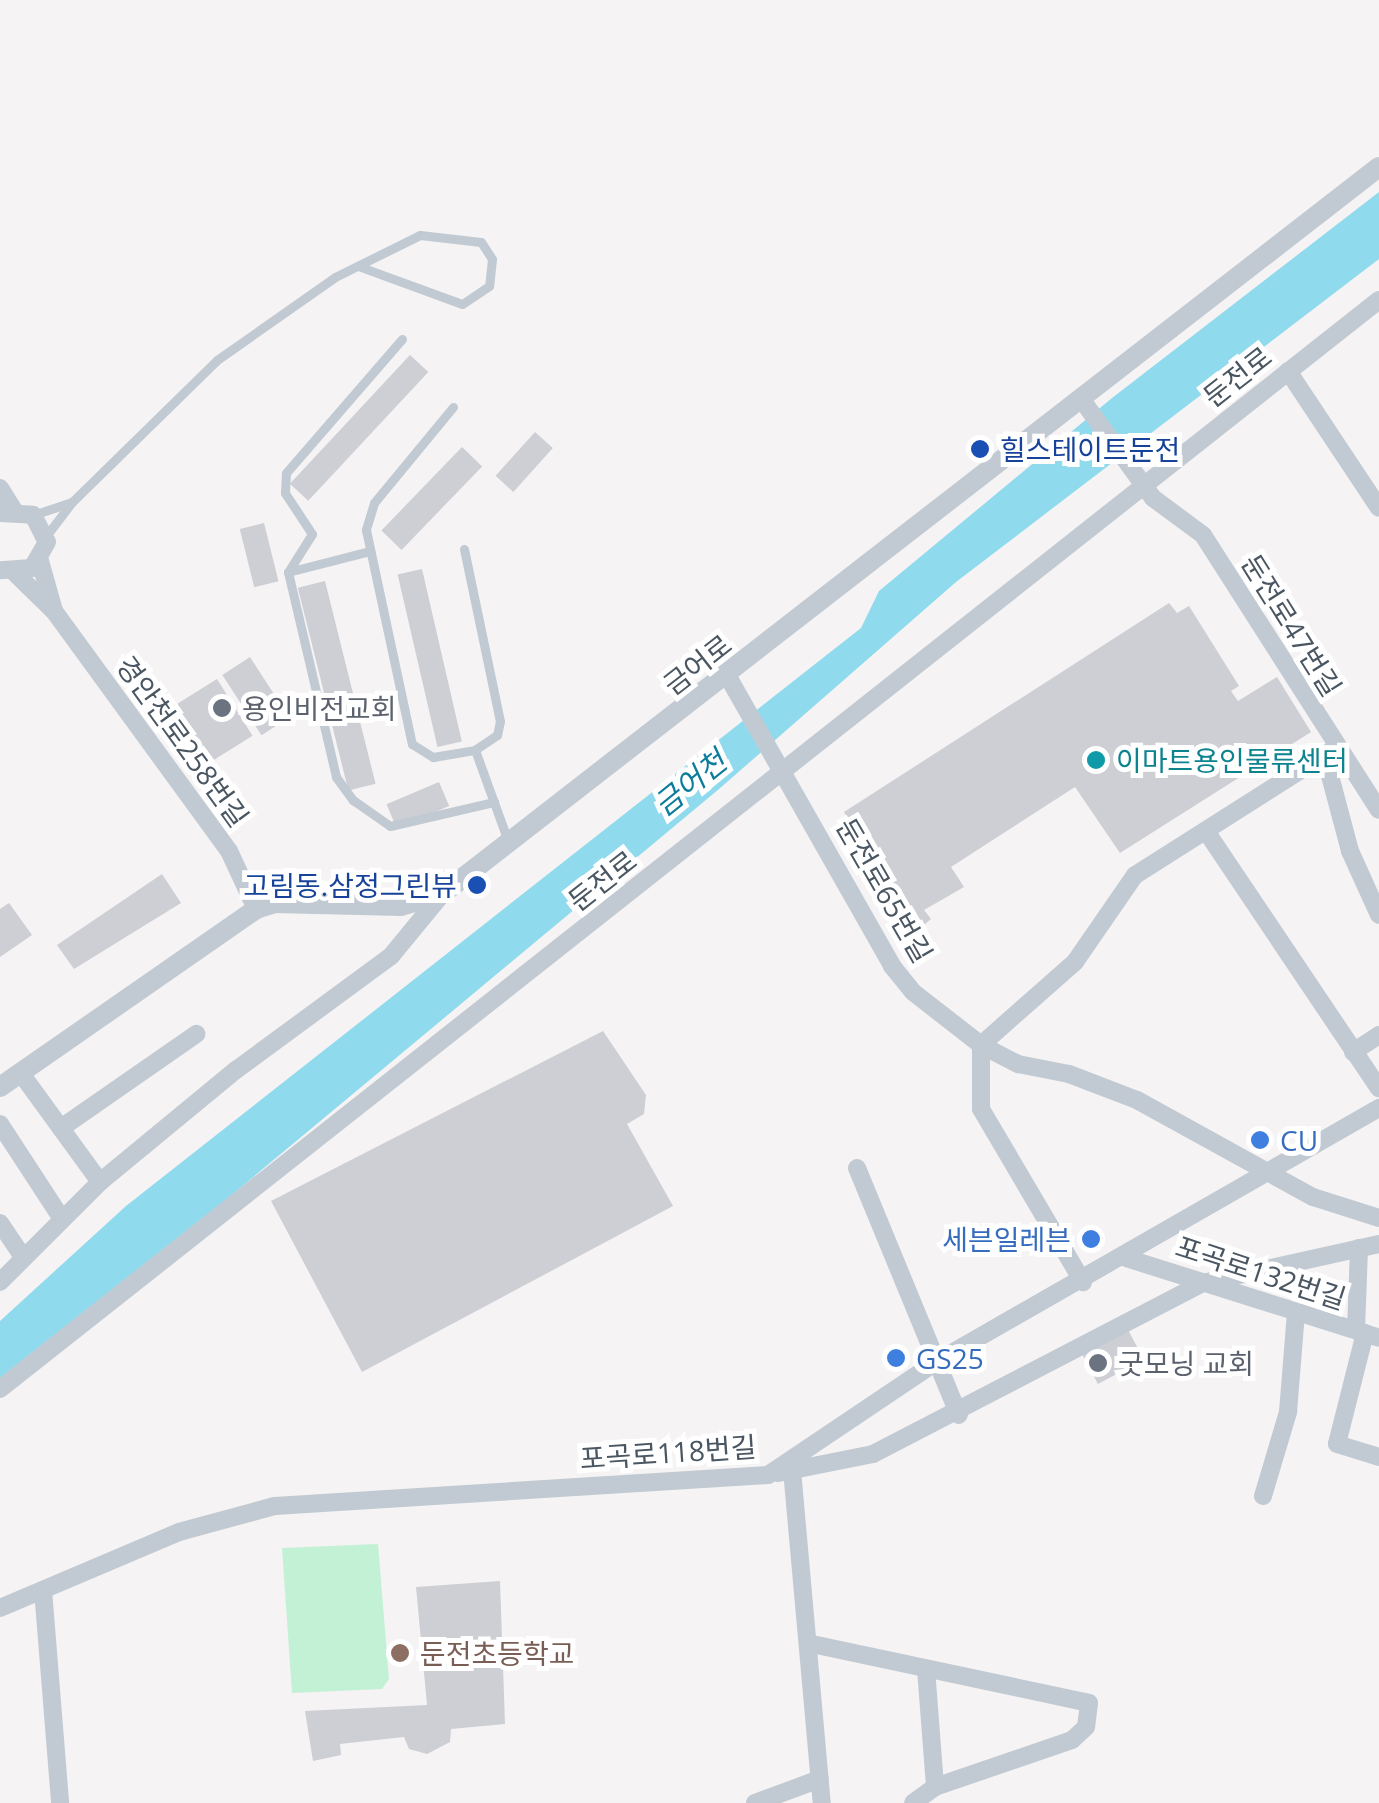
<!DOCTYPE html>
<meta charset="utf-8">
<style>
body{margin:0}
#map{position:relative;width:1379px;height:1803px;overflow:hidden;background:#f5f3f3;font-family:"Open Sans","Noto Sans KR",sans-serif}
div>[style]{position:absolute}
.green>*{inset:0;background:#c3f1d5}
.water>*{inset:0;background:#90daee}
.building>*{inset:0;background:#cdcfd5;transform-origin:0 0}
.service>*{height:9px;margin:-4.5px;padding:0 4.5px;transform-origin:4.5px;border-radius:4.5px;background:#c1cad2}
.minor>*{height:18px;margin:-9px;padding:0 9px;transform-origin:9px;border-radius:9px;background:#c1cad2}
.tertiary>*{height:20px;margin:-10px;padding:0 10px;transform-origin:10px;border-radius:10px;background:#c1cad2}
.dots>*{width:28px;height:28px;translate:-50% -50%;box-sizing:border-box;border:5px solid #fff;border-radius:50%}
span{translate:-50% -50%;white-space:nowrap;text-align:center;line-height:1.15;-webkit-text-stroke:10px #fff;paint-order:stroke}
.street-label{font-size:28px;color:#4a5661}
.transit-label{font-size:28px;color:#164399}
.left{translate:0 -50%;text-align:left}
.right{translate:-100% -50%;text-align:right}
.worship-label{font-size:28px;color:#5b616d}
.culture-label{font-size:28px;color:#0d838f}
.shop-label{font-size:28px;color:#366cbe}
.education-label{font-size:28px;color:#785e54}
.water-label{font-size:30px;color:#0c7c9b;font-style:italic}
</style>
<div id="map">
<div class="green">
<i style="clip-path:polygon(378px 1544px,389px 1679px,382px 1689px,292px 1693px,282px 1548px)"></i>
</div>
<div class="water">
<i style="clip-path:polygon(1379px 192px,1379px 259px,956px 582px,719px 789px,228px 1198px,0 1378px,0 1321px,126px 1206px,861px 628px,879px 591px,1112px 398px)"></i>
</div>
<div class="building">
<i style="left:410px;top:355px;width:25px;height:176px;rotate:43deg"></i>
<i style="left:535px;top:432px;width:24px;height:59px;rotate:42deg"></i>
<i style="left:462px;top:447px;width:28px;height:116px;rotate:44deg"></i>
<i style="left:264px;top:523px;width:60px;height:25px;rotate:76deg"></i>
<i style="left:422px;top:569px;width:177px;height:25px;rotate:77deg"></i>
<i style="left:325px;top:581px;width:209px;height:28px;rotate:76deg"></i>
<i style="clip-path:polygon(1169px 603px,1177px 613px,1189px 606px,1239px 686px,1231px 691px,1238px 701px,1277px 677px,1311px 732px,1120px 853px,1075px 787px,951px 867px,964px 887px,924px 910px,931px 919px,917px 931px,844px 812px)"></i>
<i style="left:250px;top:657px;width:72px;height:33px;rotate:57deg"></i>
<i style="left:217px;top:679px;width:67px;height:49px;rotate:58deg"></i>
<i style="left:439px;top:782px;width:26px;height:57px;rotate:67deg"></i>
<i style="clip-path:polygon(162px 874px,181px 903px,74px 969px,57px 945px)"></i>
<i style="clip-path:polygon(9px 903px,32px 935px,0 957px,0 909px)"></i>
<i style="clip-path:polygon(603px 1031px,646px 1095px,644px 1114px,627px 1124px,673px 1206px,362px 1372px,271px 1201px)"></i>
<i style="left:1126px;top:1326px;width:38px;height:52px;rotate:62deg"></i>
<i style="clip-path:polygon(500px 1581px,505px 1724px,451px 1729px,450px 1742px,427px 1754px,409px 1749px,404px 1737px,340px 1744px,341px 1755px,313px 1761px,305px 1711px,427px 1705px,416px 1587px)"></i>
</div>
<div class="service">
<i style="left:402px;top:339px;width:177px;rotate:130.9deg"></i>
<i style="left:286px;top:473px;width:20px;rotate:93deg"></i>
<i style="left:285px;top:493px;width:49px;rotate:56.6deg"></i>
<i style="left:312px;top:534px;width:45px;rotate:122.3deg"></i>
<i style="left:288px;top:572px;width:211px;rotate:76.8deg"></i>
<i style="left:336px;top:777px;width:29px;rotate:54deg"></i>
<i style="left:353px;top:800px;width:45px;rotate:35.1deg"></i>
<i style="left:390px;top:826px;width:107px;rotate:-13deg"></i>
<i style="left:453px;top:407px;width:124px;rotate:129.5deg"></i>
<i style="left:374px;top:503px;width:28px;rotate:107deg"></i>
<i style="left:366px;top:530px;width:219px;rotate:77.9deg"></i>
<i style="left:412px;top:744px;width:25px;rotate:32deg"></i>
<i style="left:433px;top:757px;width:43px;rotate:-9.5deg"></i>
<i style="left:72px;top:502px;width:203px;rotate:-44.4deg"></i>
<i style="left:217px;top:360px;width:144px;rotate:-35.1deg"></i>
<i style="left:335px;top:277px;width:95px;rotate:-26.3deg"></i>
<i style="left:420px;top:235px;width:61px;rotate:6.5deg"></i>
<i style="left:481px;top:242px;width:20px;rotate:57deg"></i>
<i style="left:492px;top:259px;width:27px;rotate:96deg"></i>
<i style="left:489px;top:286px;width:32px;rotate:146deg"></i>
<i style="left:462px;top:304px;width:111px;rotate:-159.9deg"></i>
<i style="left:33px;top:515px;width:41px;rotate:-18.4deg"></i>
<i style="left:72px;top:502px;width:43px;rotate:127.4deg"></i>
<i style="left:464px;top:549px;width:176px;rotate:78.2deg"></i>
<i style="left:500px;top:721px;width:14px;rotate:102deg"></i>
<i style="left:497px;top:735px;width:27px;rotate:146deg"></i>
<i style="left:475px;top:750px;width:100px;rotate:70.1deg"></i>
<i style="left:288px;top:572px;width:85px;rotate:-14.4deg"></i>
</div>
<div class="minor">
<i style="left:1288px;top:371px;width:164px;rotate:56.4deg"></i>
<i style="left:1082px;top:400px;width:121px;rotate:54.1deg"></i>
<i style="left:1153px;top:498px;width:62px;rotate:36.5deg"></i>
<i style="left:1203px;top:535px;width:326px;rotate:57.4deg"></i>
<i style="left:0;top:488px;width:25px;rotate:58deg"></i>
<i style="left:0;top:513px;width:33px;rotate:3deg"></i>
<i style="left:33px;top:515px;width:30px;rotate:63deg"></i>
<i style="left:47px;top:542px;width:30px;rotate:120deg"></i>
<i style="left:32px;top:568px;width:32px;rotate:176deg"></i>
<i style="left:15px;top:573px;width:54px;rotate:44.3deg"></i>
<i style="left:54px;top:611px;width:52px;rotate:-105.6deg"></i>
<i style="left:54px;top:611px;width:297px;rotate:53.9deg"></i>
<i style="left:229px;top:851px;width:64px;rotate:65deg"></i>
<i style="left:727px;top:675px;width:335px;rotate:60.4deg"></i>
<i style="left:892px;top:966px;width:33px;rotate:51deg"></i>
<i style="left:913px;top:992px;width:86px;rotate:37.9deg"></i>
<i style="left:981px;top:1045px;width:64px;rotate:90deg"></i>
<i style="left:981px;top:1109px;width:201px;rotate:59.5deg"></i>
<i style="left:1337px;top:747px;width:239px;rotate:147.6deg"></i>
<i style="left:1135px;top:875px;width:106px;rotate:124.6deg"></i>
<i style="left:1075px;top:962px;width:125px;rotate:138.6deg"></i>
<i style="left:981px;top:1045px;width:42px;rotate:27.2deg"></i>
<i style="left:1018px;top:1064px;width:52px;rotate:11.1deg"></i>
<i style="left:1069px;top:1074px;width:73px;rotate:20.9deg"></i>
<i style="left:1137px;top:1100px;width:201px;rotate:28.9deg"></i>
<i style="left:1313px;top:1197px;width:69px;rotate:17.7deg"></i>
<i style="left:1337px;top:747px;width:26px;rotate:108deg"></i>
<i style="left:1329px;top:772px;width:82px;rotate:75.1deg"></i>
<i style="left:1350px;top:851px;width:70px;rotate:65.6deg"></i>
<i style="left:1206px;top:831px;width:310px;rotate:56.1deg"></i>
<i style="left:1353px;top:1052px;width:31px;rotate:-33deg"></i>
<i style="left:20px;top:1072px;width:136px;rotate:54deg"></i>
<i style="left:0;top:1124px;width:110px;rotate:56.9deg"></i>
<i style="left:61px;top:1128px;width:165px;rotate:-34.8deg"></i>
<i style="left:857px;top:1168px;width:267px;rotate:67.6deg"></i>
<i style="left:0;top:1223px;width:41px;rotate:55.9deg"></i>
<i style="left:1126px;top:1258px;width:265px;rotate:17.5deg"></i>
<i style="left:0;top:1282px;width:141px;rotate:-45deg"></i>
<i style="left:100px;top:1182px;width:176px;rotate:-39.5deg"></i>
<i style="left:236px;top:1070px;width:192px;rotate:-36.3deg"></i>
<i style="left:391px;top:956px;width:80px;rotate:-50.6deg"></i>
<i style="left:1356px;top:1330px;width:82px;rotate:-87.9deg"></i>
<i style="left:1365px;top:1333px;width:114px;rotate:104.2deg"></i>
<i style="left:1337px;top:1444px;width:44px;rotate:17.2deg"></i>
<i style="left:0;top:1389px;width:1757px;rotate:-38.3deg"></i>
<i style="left:792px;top:1470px;width:334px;rotate:84.9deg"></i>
<i style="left:778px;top:1473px;width:97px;rotate:-11.3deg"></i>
<i style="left:873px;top:1454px;width:372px;rotate:-27.4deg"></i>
<i style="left:1203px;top:1283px;width:180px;rotate:-12.5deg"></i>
<i style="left:1263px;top:1496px;width:88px;rotate:-73.4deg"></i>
<i style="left:1288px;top:1412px;width:100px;rotate:-85.4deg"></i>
<i style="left:43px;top:1590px;width:214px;rotate:85.4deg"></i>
<i style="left:0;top:1608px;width:194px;rotate:-23deg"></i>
<i style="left:179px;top:1532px;width:99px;rotate:-15.2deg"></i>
<i style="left:275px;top:1506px;width:494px;rotate:-3.6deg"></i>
<i style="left:768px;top:1475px;width:202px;rotate:-33.9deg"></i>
<i style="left:936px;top:1362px;width:511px;rotate:-29.83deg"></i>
<i style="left:812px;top:1644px;width:283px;rotate:12deg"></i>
<i style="left:1089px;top:1703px;width:24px;rotate:97deg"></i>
<i style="left:1086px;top:1727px;width:19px;rotate:137deg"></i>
<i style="left:1072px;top:1740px;width:145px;rotate:161.1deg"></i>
<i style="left:935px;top:1787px;width:27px;rotate:144deg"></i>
<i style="left:926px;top:1669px;width:118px;rotate:85.6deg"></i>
<i style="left:755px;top:1803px;width:69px;rotate:-20.3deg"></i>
</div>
<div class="tertiary">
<i style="left:0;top:1087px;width:312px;rotate:-34.8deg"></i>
<i style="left:256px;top:909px;width:19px;rotate:-18deg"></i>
<i style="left:274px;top:903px;width:127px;rotate:1.4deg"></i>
<i style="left:401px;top:906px;width:43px;rotate:-16.3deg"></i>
<i style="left:442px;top:894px;width:1186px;rotate:-37.81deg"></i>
</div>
<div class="dots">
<i style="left:980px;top:449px;background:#1a4fb4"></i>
<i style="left:222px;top:708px;background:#6b7280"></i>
<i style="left:1096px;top:760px;background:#0f9aa8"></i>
<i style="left:477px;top:885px;background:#1a4fb4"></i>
<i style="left:1260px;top:1140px;background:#3f7fe0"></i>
<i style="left:1091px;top:1239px;background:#3f7fe0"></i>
<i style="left:896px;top:1358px;background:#3f7fe0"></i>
<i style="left:1098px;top:1363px;background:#6b7280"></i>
<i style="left:400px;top:1653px;background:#8d6e63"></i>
</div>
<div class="street-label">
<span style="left:1237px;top:376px;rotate:-38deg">둔전로</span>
<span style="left:1292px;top:625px;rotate:58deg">둔전로47번길</span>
<span style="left:697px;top:664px;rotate:-38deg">금어로</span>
<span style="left:183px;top:741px;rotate:54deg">경안천로258번길</span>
<span style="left:602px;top:880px;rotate:-38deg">둔전로</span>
<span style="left:885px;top:890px;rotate:60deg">둔전로65번길</span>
<span style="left:1261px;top:1272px;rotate:18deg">포곡로132번길</span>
<span style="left:668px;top:1452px;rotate:-4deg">포곡로118번길</span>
</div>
<div class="transit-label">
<span class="left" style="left:1000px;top:449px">힐스테이트둔전</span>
<span class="right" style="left:457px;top:885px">고림동.삼정그린뷰</span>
</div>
<div class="worship-label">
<span class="left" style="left:242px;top:708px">용인비전교회</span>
<span class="left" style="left:1118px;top:1363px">굿모닝 교회</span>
</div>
<div class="culture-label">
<span class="left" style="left:1116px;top:760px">이마트용인물류센터</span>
</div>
<div class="shop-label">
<span class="left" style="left:1280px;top:1140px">CU</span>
<span class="right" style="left:1071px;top:1239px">세븐일레븐</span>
<span class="left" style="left:916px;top:1358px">GS25</span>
</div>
<div class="education-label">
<span class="left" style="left:420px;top:1653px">둔전초등학교</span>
</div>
<div class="water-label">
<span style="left:690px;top:783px;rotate:-39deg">금어천</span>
</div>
</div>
